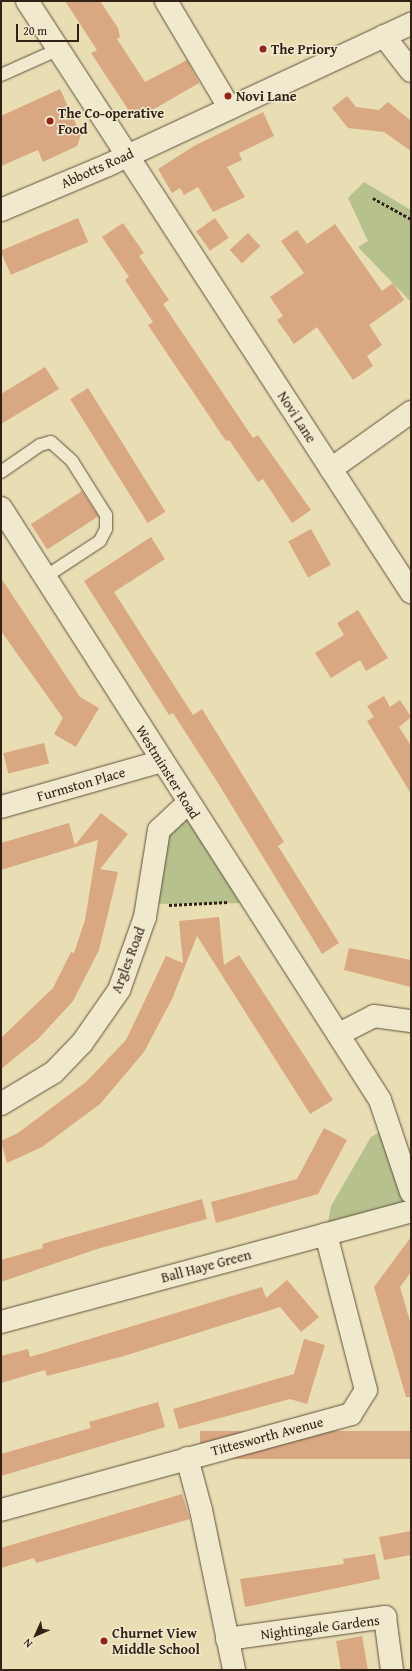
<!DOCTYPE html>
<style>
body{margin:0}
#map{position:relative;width:412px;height:1671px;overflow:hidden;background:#e9ddb3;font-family:"Gentium Book Plus",serif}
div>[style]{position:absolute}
.green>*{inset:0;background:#b6c18d}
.building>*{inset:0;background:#d9a781;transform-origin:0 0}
.path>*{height:2.5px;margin-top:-1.25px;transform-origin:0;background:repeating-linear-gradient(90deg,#312117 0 3px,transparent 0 5px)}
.roads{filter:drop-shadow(0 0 1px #5f503e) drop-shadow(0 0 1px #5f503e)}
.lane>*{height:12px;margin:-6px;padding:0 6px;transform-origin:6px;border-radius:6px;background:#f1e9ce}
.street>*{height:22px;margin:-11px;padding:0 11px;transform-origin:11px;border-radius:11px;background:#f1e9ce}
.secondary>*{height:22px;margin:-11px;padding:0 11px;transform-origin:11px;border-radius:11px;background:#f1e9ce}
.dots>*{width:11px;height:11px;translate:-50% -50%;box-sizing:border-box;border:2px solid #f1e9ce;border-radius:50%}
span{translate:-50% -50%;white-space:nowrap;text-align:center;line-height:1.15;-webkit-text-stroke:3px #f1e9ce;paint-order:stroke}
.poi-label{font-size:14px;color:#312117;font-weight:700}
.left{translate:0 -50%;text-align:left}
.street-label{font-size:14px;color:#312117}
.frame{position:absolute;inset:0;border:2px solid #312117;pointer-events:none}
.north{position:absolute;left:16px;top:1615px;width:40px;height:40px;-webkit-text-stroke:3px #f1e9ce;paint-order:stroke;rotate:225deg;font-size:11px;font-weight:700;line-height:16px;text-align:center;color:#312117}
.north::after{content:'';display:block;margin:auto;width:14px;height:18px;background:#312117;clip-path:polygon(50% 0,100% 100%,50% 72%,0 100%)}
.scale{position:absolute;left:16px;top:24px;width:63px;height:18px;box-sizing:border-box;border:2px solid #312117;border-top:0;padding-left:5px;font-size:12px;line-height:14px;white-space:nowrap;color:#312117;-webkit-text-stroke:3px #f1e9ce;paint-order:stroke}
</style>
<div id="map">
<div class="green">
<i style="clip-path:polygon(364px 182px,411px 210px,411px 302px,358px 247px,368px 241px,348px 198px)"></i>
<i style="clip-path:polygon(188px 803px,252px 903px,147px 904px,152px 856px)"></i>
<i style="clip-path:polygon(389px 1127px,411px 1211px,326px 1234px,331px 1206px,371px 1137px)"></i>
</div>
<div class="building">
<i style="clip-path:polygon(65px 1px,100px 1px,118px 28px,120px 37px,117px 39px,145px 82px,187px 60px,199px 83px,135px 120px,91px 53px,97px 50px)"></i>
<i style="clip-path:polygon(60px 89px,81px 135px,77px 146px,43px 162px,38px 150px,1px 166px,1px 116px)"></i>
<i style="clip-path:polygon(347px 96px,356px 107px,379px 110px,388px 102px,411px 121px,411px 151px,384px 132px,348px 128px,332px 108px)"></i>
<i style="clip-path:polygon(263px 112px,274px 136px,239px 153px,242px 160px,227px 167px,245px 197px,213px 212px,198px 187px,184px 195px,180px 188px,172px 193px,158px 169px,194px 146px)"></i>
<i style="left:78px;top:218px;width:26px;height:84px;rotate:67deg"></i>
<i style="left:215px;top:218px;width:24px;height:23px;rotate:55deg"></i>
<i style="clip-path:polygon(123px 223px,144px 253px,139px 256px,169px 300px,163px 304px,253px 438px,258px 435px,311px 510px,292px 523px,263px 479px,258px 482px,229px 440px,226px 441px,148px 325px,153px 322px,125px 280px,129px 277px,102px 237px)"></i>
<i style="clip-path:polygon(335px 224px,382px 291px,393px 283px,404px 300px,369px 325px,382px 345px,367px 356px,373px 366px,353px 380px,317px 327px,294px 344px,277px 320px,283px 316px,270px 297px,304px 273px,281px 241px,297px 230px,307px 244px)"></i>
<i style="left:248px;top:233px;width:18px;height:25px;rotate:47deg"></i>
<i style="clip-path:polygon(45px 367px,59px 389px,1px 424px,1px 394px)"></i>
<i style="left:88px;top:388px;width:146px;height:21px;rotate:58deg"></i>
<i style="left:82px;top:491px;width:30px;height:61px;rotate:57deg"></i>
<i style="left:311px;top:529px;width:41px;height:26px;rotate:61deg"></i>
<i style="clip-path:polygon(151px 537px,165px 559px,114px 592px,193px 715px,202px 709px,284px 842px,278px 846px,339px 943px,322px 954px,218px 783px,173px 713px,169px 715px,84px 581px)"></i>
<i style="clip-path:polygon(1px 578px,80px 697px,99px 708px,76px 747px,54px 734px,63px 718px,1px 631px)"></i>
<i style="clip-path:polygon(358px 610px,388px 658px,366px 671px,360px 660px,331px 678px,315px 653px,344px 635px,337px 623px)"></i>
<i style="clip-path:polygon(384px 696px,390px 707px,400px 700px,411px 717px,399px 727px,411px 746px,411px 794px,367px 721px,374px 717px,367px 706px)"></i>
<i style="left:44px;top:743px;width:21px;height:42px;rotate:76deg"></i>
<i style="clip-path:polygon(101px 813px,128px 834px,100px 869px,118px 872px,99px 950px,73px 1001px,38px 1039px,1px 1069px,1px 1038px,53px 988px,71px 952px,74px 953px,85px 920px,98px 840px,1px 870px,1px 843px,69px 823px,75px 845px)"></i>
<i style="clip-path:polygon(219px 917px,224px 965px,239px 955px,333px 1100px,310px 1114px,197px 936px,172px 999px,144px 1052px,100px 1104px,42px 1147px,7px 1163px,1px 1141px,18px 1133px,86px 1082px,126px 1040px,166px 956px,183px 963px,179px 921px)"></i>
<i style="clip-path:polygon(349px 948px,411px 960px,411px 987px,344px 970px)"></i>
<i style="clip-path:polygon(324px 1128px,347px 1140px,318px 1194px,216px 1223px,211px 1202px,297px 1179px)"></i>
<i style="clip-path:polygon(202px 1199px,207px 1219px,97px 1249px,1px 1282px,1px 1260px,43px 1248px,42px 1244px)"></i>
<i style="clip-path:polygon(411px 1237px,411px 1272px,400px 1287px,411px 1325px,411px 1397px,406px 1397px,374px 1287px)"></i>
<i style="clip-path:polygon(287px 1280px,319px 1317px,301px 1332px,280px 1307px,124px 1356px,47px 1376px,45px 1370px,1px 1383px,1px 1356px,28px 1349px,30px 1357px,262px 1287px,266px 1298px)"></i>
<i style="clip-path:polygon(304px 1339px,325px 1345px,307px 1404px,290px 1399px,179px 1429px,173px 1409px,294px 1374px)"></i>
<i style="clip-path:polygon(158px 1402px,165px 1427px,1px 1476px,1px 1454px,91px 1428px,89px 1422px)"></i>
<i style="left:411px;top:1431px;width:28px;height:211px;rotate:90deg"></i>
<i style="clip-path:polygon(182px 1494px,190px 1519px,36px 1563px,34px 1558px,1px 1568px,1px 1548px)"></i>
<i style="clip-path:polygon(411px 1531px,411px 1555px,384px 1560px,379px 1537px)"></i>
<i style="clip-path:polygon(375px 1554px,380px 1579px,245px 1607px,240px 1579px,344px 1564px,343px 1559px)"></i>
<i style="clip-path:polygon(362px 1636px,368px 1670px,341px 1670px,336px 1641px)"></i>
</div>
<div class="path">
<i style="left:373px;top:198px;width:43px;rotate:28.9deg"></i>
<i style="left:169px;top:905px;width:59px;rotate:-2.9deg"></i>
</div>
<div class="roads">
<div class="lane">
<i style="left:1px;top:75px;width:64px;rotate:-24.1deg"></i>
<i style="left:1px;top:472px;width:47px;rotate:-34.7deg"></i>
<i style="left:40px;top:445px;width:11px;rotate:-15deg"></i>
<i style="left:51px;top:442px;width:28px;rotate:42deg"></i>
<i style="left:72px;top:461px;width:64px;rotate:57.8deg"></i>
<i style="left:106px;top:515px;width:14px;rotate:90deg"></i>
<i style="left:106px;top:529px;width:13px;rotate:117deg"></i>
<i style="left:100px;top:541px;width:66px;rotate:146.8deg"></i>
</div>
<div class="street">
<i style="left:166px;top:1px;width:123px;rotate:59.3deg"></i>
<i style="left:384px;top:36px;width:44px;rotate:52.4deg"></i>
<i style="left:331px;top:469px;width:98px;rotate:-35.5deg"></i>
<i style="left:1px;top:508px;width:703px;rotate:57.37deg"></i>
<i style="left:380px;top:1100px;width:97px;rotate:71.4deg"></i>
<i style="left:1px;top:807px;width:167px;rotate:-15.9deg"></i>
<i style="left:339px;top:1034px;width:39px;rotate:-27deg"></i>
<i style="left:374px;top:1016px;width:37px;rotate:8deg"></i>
<i style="left:1px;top:1104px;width:62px;rotate:-31.1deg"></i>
<i style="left:54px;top:1072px;width:40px;rotate:-46deg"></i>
<i style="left:82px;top:1043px;width:65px;rotate:-55.1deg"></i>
<i style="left:119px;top:990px;width:77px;rotate:-70.4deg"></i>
<i style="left:145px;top:917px;width:88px;rotate:-80.9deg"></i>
<i style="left:159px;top:830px;width:40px;rotate:-43deg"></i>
<i style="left:187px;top:1458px;width:54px;rotate:74.9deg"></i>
<i style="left:201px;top:1510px;width:163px;rotate:78.3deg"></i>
<i style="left:1px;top:1510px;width:363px;rotate:-15.3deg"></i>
<i style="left:351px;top:1414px;width:28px;rotate:-58deg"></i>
<i style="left:366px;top:1390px;width:161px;rotate:-104.4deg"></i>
<i style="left:227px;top:1639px;width:160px;rotate:-7.9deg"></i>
<i style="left:385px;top:1617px;width:53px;rotate:82.5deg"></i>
</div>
<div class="secondary">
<i style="left:27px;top:1px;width:705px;rotate:56.99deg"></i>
<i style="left:1px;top:210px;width:116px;rotate:-22.8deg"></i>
<i style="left:108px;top:165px;width:334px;rotate:-25deg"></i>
<i style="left:1px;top:1322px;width:425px;rotate:-15.1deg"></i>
</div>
</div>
<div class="dots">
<i style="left:263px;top:49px;background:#8f2418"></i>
<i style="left:228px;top:96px;background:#8f2418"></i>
<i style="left:50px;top:121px;background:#8f2418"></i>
<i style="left:104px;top:1641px;background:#8f2418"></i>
</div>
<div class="poi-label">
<span class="left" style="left:271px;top:49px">The Priory</span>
<span class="left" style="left:236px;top:96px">Novi Lane</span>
<span class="left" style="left:58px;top:121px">The Co-operative<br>Food</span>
<span class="left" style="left:112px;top:1641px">Churnet View<br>Middle School</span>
</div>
<div class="street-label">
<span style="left:97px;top:168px;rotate:-24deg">Abbotts Road</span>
<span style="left:297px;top:417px;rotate:57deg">Novi Lane</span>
<span style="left:168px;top:772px;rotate:58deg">Westminster Road</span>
<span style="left:81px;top:784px;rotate:-16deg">Furmston Place</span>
<span style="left:128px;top:960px;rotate:-69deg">Argles Road</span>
<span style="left:206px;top:1266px;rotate:-15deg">Ball Haye Green</span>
<span style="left:267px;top:1436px;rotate:-15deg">Tittesworth Avenue</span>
<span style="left:320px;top:1627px;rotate:-7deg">Nightingale Gardens</span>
</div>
<div class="frame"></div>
<div class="north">N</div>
<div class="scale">20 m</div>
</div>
